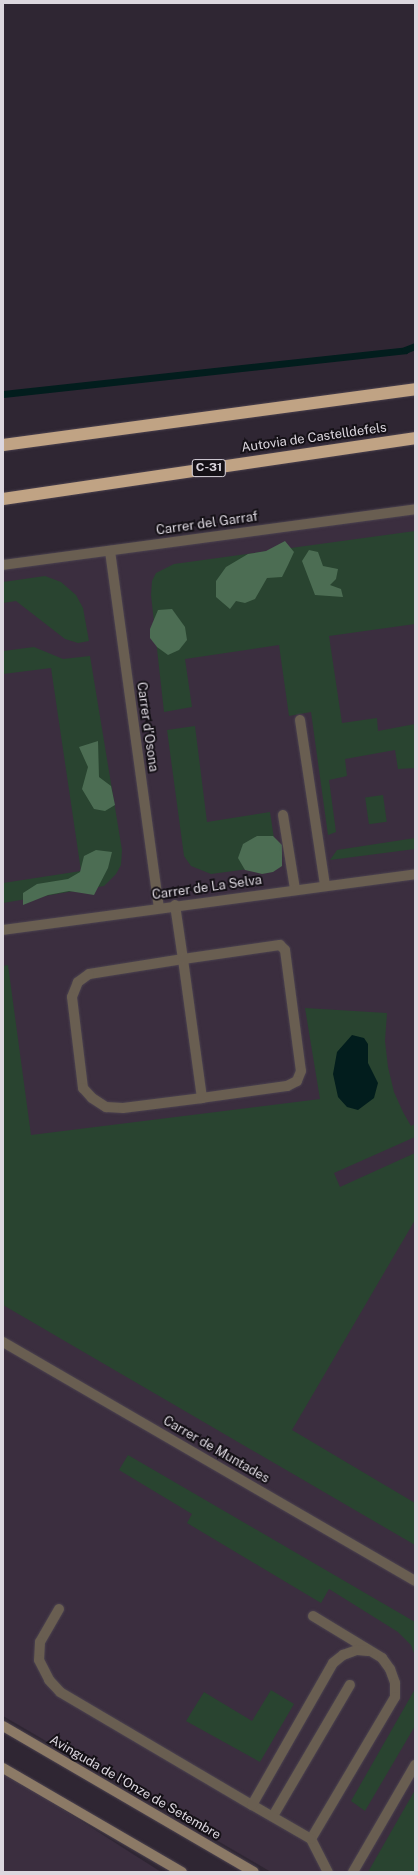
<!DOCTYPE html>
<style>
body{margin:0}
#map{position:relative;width:418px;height:1875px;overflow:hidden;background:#2f2633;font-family:"Public Sans",sans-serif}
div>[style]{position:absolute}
.built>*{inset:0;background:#3b2e3f}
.green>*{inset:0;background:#294430;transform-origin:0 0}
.forest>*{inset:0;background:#4c6d53}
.water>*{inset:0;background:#021d1d}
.stream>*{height:7px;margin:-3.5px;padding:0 3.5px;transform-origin:3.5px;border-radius:3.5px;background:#021d1d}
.roads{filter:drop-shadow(0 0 1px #4b424f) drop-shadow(0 0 1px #4b424f)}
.lane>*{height:10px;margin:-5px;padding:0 5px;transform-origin:5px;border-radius:5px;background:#695e51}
.street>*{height:10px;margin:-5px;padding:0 5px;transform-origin:5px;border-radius:5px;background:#695e51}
.secondary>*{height:10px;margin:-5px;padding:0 5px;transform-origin:5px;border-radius:5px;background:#8c7a66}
.highway>*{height:12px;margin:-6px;padding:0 6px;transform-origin:6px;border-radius:6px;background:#c0a384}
span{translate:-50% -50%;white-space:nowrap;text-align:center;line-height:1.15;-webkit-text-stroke:4px #151117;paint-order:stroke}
.shield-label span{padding:1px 3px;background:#151117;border:1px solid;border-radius:3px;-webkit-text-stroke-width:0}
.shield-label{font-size:12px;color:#dcd7df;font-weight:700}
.street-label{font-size:13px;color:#dcd7df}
.frame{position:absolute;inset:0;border:4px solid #dcd7df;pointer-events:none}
</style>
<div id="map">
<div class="built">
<i style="clip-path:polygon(415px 509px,415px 1872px,271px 1872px,3px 1716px,3px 565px)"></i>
<i style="clip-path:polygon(3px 1771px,161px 1872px,3px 1872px)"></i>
</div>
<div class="green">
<i style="clip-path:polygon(415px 531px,415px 624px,329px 636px,342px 723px,377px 718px,378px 731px,415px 724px,415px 768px,398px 769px,395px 750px,345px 759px,347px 776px,329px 780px,336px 832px,328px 835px,311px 712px,289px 716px,279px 645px,185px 659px,192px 707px,164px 712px,151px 595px,152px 581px,156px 573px,174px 564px)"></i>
<i style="clip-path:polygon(45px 576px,61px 582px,76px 595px,83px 608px,89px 641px,78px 643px,65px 639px,16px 601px,3px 603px,3px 582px)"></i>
<i style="clip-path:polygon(34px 647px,63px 659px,90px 656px,122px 850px,121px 865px,116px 874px,104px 886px,3px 903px,3px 883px,81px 871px,51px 668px,3px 674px,3px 651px)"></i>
<i style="clip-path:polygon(195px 726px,207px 822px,270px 812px,278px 865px,211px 874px,191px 866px,184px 856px,167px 730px)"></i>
<i style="left:383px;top:795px;width:27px;height:18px;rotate:82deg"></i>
<i style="clip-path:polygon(415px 838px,415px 849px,330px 860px,337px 850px)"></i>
<i style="clip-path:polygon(8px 965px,31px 1135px,320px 1099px,305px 1008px,387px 1013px,385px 1041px,388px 1067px,394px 1092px,403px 1112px,411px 1126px,415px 1124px,415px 1137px,334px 1173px,340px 1187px,415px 1153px,415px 1220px,292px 1430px,415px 1503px,415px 1545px,3px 1305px,3px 966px)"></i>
<i style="clip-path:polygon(128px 1455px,415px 1622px,415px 1656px,411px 1645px,398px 1632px,329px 1589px,321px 1603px,187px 1523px,192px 1514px,119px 1470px)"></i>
<i style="clip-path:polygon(415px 1689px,415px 1726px,365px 1811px,351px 1801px)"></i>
<i style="clip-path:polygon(271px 1690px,294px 1704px,260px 1762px,186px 1721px,204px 1692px,252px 1721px)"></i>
<i style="clip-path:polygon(415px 1790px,415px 1872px,368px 1872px)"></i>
</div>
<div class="forest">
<i style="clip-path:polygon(285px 541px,294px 552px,288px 565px,282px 577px,267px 578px,255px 599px,245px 603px,236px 601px,230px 609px,216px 597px,216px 581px,226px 567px,248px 554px,266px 551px)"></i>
<i style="clip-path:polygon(309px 550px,318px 552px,323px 566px,338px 569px,336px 579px,330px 585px,341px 589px,343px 597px,315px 595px,302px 561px)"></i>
<i style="clip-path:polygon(172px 609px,185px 627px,187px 640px,179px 650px,168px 655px,157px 647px,150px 638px,150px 629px,158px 610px)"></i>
<i style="clip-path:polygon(98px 741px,99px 777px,111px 786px,115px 805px,105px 811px,94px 809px,82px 789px,88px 767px,79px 747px)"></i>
<i style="clip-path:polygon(257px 836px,273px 836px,282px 845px,282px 866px,273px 872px,262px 874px,245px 870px,238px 858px,243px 844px)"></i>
<i style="clip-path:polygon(96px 850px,112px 852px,108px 868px,94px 895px,69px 891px,48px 895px,23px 905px,23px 893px,37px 884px,68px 879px,80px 872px,84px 856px)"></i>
</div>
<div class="water">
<i style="clip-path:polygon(352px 1035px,364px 1038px,368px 1044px,368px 1063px,378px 1083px,374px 1098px,358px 1110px,347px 1107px,338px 1097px,333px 1074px,337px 1052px)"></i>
</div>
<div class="stream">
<i style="left:3px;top:394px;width:404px;rotate:-6.2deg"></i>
<i style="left:405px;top:350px;width:11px;rotate:-22deg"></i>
</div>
<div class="roads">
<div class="lane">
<i style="left:300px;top:720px;width:168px;rotate:81.4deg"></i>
<i style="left:283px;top:815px;width:75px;rotate:80.8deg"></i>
<i style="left:175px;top:905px;width:55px;rotate:81.6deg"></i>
<i style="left:183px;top:959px;width:95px;rotate:170.9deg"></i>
<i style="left:89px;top:974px;width:14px;rotate:144deg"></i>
<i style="left:78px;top:982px;width:16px;rotate:112deg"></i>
<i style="left:72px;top:997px;width:92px;rotate:83.1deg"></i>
<i style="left:83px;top:1088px;width:13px;rotate:48deg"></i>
<i style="left:92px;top:1098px;width:17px;rotate:33deg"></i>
<i style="left:106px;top:1107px;width:17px;rotate:3deg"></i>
<i style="left:123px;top:1108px;width:80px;rotate:-7.2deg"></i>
<i style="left:280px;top:945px;width:7px;rotate:45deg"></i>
<i style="left:285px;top:950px;width:122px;rotate:82.5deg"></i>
<i style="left:301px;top:1071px;width:11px;rotate:112deg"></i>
<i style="left:297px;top:1081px;width:11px;rotate:153deg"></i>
<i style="left:287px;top:1086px;width:86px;rotate:172deg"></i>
<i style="left:202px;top:1098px;width:140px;rotate:-97.8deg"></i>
<i style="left:183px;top:959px;width:98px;rotate:-8.2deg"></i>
<i style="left:59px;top:1609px;width:38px;rotate:120deg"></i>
<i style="left:40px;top:1642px;width:18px;rotate:93deg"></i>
<i style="left:39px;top:1660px;width:22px;rotate:63deg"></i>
<i style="left:49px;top:1680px;width:16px;rotate:47deg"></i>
<i style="left:60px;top:1692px;width:223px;rotate:30.5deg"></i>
<i style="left:313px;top:1616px;width:81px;rotate:31.3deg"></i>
<i style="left:382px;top:1658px;width:14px;rotate:54deg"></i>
<i style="left:390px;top:1669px;width:15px;rotate:70deg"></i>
<i style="left:395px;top:1683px;width:14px;rotate:90deg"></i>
<i style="left:395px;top:1697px;width:165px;rotate:120.6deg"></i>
<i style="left:311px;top:1839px;width:37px;rotate:63deg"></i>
<i style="left:273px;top:1816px;width:152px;rotate:-59.6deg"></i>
<i style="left:311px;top:1839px;width:68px;rotate:-150deg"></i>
<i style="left:252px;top:1805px;width:163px;rotate:-60.3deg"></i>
<i style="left:333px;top:1663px;width:13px;rotate:-39deg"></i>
<i style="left:343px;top:1655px;width:15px;rotate:-20deg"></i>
<i style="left:357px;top:1650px;width:11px;rotate:5deg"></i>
</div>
<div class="street">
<i style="left:110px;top:551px;width:359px;rotate:82.2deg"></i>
<i style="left:3px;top:565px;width:416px;rotate:-7.7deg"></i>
<i style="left:3px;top:930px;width:416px;rotate:-7.7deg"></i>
<i style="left:3px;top:1342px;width:476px;rotate:30.1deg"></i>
<i style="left:353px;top:1872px;width:124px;rotate:-59.9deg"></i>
</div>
<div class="secondary">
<i style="left:3px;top:1726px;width:290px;rotate:30.2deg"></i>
<i style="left:3px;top:1768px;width:207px;rotate:30.2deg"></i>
</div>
<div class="highway">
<i style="left:3px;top:445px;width:416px;rotate:-7.7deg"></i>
<i style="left:3px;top:499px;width:416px;rotate:-8.4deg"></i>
</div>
</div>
<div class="shield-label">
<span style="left:209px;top:468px">C-31</span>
</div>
<div class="street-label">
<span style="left:314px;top:438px;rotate:-8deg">Autovia de Castelldefels</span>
<span style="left:207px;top:524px;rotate:-8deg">Carrer del Garraf</span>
<span style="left:147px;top:727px;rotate:82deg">Carrer d'Osona</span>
<span style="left:207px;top:888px;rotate:-8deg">Carrer de La Selva</span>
<span style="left:216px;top:1450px;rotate:30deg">Carrer de Muntades</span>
<span style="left:135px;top:1788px;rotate:30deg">Avinguda de l'Onze de Setembre</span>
</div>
<div class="frame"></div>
</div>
